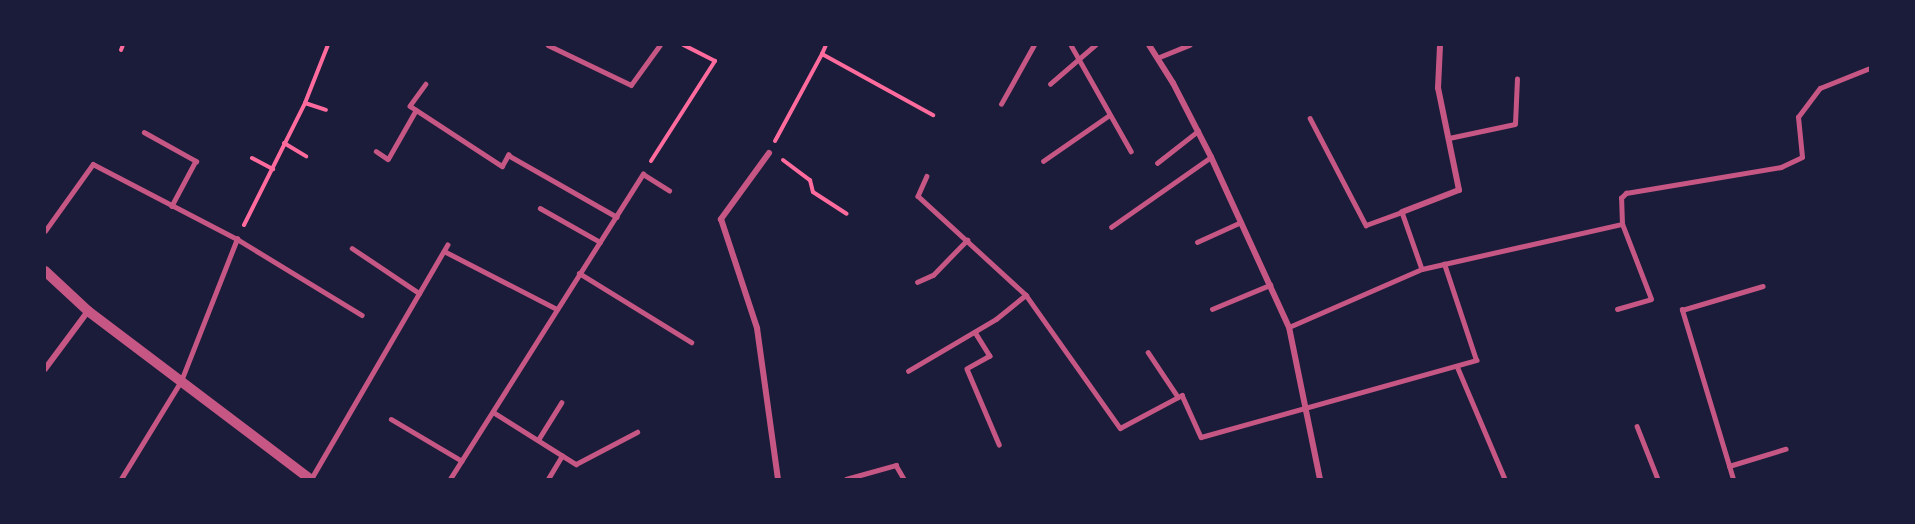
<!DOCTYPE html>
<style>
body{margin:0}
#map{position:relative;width:1915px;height:524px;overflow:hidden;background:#1b1b3a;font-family:"Times New Roman",serif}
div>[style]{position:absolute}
.path>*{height:4px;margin:-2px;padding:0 2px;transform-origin:2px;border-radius:2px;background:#ff6b9d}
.service>*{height:4.5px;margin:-2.25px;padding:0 2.25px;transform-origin:2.25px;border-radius:2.25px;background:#c65784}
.minor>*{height:6px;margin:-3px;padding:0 3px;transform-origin:3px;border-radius:3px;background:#c65784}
.tertiary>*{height:10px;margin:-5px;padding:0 5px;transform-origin:5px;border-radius:5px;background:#c65784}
span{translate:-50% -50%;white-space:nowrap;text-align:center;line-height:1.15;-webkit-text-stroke:4.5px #1b1b3a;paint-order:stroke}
.frame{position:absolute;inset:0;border:46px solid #1b1b3a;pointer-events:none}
</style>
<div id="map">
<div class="path">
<i style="left:826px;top:45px;width:10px;rotate:114deg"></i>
<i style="left:822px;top:54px;width:127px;rotate:28.8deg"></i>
<i style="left:121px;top:50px;width:5px;rotate:-68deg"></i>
<i style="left:305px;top:103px;width:22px;rotate:18deg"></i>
<i style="left:775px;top:141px;width:99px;rotate:-61.6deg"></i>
<i style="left:284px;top:143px;width:26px;rotate:31deg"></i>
<i style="left:252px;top:158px;width:24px;rotate:28deg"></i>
<i style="left:783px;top:160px;width:34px;rotate:37deg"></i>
<i style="left:810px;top:180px;width:12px;rotate:76deg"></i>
<i style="left:813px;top:192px;width:40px;rotate:32.9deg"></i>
<i style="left:651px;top:161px;width:119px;rotate:-57.4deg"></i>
<i style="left:715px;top:61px;width:36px;rotate:-153deg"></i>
<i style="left:244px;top:225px;width:136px;rotate:-63.4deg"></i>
<i style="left:305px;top:103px;width:62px;rotate:-68.4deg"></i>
</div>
<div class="service">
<i style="left:548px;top:45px;width:92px;rotate:25.7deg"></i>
<i style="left:631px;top:85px;width:49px;rotate:-54.1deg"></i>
<i style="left:1071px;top:45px;width:122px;rotate:60.5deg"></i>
<i style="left:1157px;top:58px;width:35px;rotate:-22deg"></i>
<i style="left:426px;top:84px;width:27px;rotate:126deg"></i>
<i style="left:410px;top:106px;width:110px;rotate:33.1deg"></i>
<i style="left:502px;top:166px;width:13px;rotate:-61deg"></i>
<i style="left:508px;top:155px;width:125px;rotate:29.6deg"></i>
<i style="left:1050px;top:84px;width:60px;rotate:-40.9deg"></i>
<i style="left:1001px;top:104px;width:68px;rotate:-60.8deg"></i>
<i style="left:1310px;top:118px;width:121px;rotate:62.4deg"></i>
<i style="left:1366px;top:225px;width:38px;rotate:-20deg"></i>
<i style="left:1402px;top:212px;width:60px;rotate:70.7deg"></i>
<i style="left:144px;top:132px;width:60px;rotate:29.1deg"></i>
<i style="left:196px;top:161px;width:51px;rotate:118.1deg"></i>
<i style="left:1449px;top:138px;width:67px;rotate:-12deg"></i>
<i style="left:1515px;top:124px;width:45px;rotate:-87.5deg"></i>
<i style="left:376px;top:151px;width:14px;rotate:34deg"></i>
<i style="left:388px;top:159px;width:56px;rotate:-60.3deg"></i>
<i style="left:1043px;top:161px;width:79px;rotate:-34.7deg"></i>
<i style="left:1157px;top:163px;width:52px;rotate:-38deg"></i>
<i style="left:927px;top:176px;width:22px;rotate:114deg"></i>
<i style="left:918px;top:196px;width:147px;rotate:42.5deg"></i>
<i style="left:1026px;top:295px;width:163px;rotate:54.7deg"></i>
<i style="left:1120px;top:428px;width:70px;rotate:-28deg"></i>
<i style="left:1182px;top:395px;width:46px;rotate:65.7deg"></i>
<i style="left:1201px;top:437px;width:286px;rotate:-15.6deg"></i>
<i style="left:1476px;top:360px;width:101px;rotate:-108.4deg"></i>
<i style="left:540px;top:208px;width:69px;rotate:29.5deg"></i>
<i style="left:1111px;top:227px;width:122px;rotate:-35deg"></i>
<i style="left:45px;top:231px;width:82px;rotate:-54.4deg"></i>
<i style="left:93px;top:164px;width:162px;rotate:27.5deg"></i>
<i style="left:237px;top:239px;width:146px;rotate:31.3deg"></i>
<i style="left:1197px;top:242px;width:48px;rotate:-24.4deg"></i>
<i style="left:352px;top:248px;width:81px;rotate:33.9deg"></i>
<i style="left:444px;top:251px;width:127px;rotate:27.2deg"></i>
<i style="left:579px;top:273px;width:132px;rotate:31.6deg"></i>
<i style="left:917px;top:282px;width:17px;rotate:-24deg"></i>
<i style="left:933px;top:275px;width:49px;rotate:-45.8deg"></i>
<i style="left:1212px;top:309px;width:63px;rotate:-22.5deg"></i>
<i style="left:1617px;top:309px;width:35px;rotate:-16deg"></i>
<i style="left:1651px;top:299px;width:80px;rotate:-111.1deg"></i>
<i style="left:1622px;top:224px;width:26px;rotate:-92deg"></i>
<i style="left:1621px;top:198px;width:7px;rotate:-45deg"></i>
<i style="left:1626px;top:193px;width:157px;rotate:-9.5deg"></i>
<i style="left:1781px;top:167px;width:23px;rotate:-25deg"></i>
<i style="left:1802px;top:157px;width:40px;rotate:-95.7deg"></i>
<i style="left:1798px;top:117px;width:36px;rotate:-53deg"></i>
<i style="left:1820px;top:88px;width:54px;rotate:-21.8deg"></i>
<i style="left:1289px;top:327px;width:145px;rotate:-23.6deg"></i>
<i style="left:1422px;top:269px;width:205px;rotate:-12.7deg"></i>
<i style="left:975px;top:332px;width:28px;rotate:58deg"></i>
<i style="left:990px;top:356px;width:26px;rotate:151deg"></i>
<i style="left:967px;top:369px;width:82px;rotate:66.9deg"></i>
<i style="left:1148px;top:352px;width:54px;rotate:56.3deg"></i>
<i style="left:1457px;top:366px;width:123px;rotate:67deg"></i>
<i style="left:908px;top:371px;width:102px;rotate:-30.6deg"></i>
<i style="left:996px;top:319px;width:38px;rotate:-39deg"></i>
<i style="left:493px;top:412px;width:98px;rotate:32.1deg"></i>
<i style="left:576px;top:464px;width:69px;rotate:-27.7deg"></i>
<i style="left:391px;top:419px;width:82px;rotate:30.6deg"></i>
<i style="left:1637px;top:426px;width:57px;rotate:68.4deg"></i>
<i style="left:538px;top:440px;width:44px;rotate:-58.1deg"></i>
<i style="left:1729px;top:466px;width:59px;rotate:-16.9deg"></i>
<i style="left:121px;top:479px;width:115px;rotate:-58.5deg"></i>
<i style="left:181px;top:381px;width:153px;rotate:-68.5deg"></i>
<i style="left:311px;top:479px;width:271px;rotate:-59.8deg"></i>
<i style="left:450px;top:479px;width:361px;rotate:-57.7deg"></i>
<i style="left:643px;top:174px;width:31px;rotate:32deg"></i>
<i style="left:548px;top:479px;width:27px;rotate:-59deg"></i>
<i style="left:846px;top:479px;width:52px;rotate:-15.6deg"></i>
<i style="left:896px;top:465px;width:16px;rotate:60deg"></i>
<i style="left:1733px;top:479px;width:177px;rotate:-106.8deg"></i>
<i style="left:1682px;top:310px;width:84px;rotate:-16.5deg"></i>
</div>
<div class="minor">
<i style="left:1149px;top:45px;width:45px;rotate:57.7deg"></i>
<i style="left:1173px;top:83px;width:83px;rotate:62.8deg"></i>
<i style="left:1211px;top:157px;width:187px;rotate:65.4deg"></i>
<i style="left:1289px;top:327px;width:155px;rotate:78.5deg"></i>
<i style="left:769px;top:153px;width:82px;rotate:126deg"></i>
<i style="left:721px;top:219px;width:115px;rotate:71.7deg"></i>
<i style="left:757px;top:328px;width:152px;rotate:82.1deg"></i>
<i style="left:1402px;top:212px;width:61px;rotate:-21.1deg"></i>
<i style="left:1459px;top:190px;width:104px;rotate:-101.6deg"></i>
<i style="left:1438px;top:88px;width:43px;rotate:-87.3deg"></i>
<i style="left:45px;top:369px;width:72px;rotate:-53.4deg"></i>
</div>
<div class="tertiary">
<i style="left:45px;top:271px;width:59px;rotate:42.9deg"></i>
<i style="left:88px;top:311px;width:278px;rotate:37.1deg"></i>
</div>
<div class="frame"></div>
</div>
